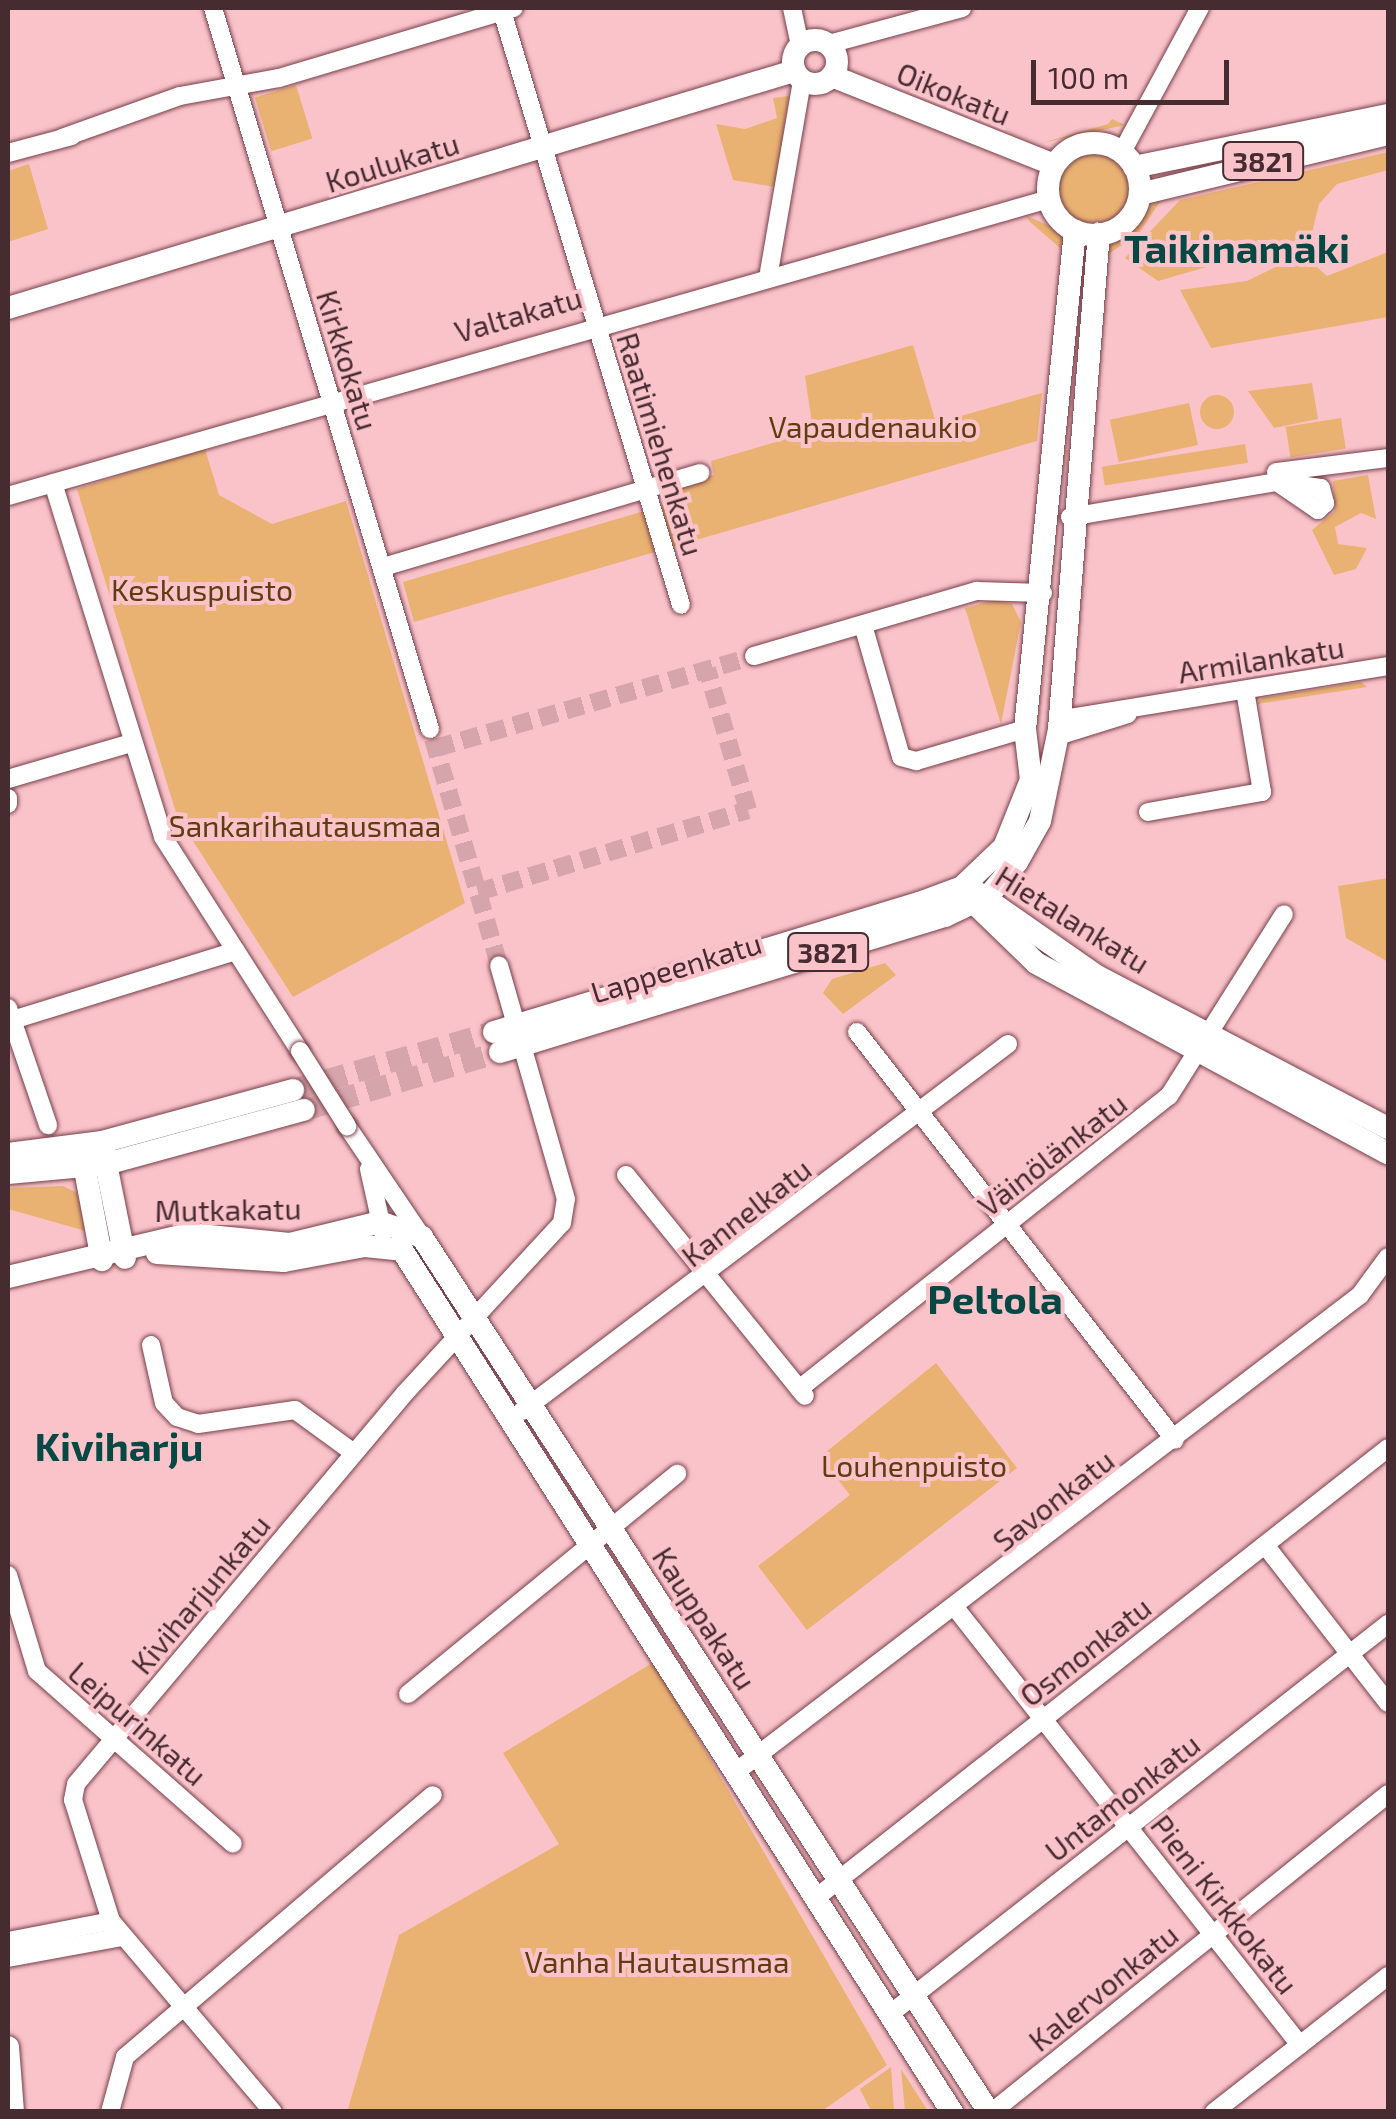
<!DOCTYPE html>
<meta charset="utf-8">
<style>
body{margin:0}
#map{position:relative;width:1396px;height:2119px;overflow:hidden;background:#fac3ca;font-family:"Exo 2",sans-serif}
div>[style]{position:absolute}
.green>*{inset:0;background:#e9b273;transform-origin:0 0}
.round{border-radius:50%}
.minor-tunnel>*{height:18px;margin-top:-9px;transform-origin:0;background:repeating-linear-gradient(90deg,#d6a5ab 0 18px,transparent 0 27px)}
.major-tunnel>*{height:22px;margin-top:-11px;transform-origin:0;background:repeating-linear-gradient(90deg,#d6a5ab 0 22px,transparent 0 33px)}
.roads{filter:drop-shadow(0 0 2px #773e48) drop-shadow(0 0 2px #773e48)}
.minor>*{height:18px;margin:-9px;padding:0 9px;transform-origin:9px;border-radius:9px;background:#fff}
.major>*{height:22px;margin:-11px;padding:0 11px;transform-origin:11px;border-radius:11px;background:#fff}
.major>.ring{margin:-11px;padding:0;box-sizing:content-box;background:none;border:22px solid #fff;border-radius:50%}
.bridges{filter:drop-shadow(0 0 2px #773e48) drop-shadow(0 0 2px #773e48)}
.minor-bridge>*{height:18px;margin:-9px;padding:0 9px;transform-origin:9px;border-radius:9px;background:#fff}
span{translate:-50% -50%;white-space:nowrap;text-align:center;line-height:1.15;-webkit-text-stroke:8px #fac3ca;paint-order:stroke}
.shield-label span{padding:2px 8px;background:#fac3ca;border:2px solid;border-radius:8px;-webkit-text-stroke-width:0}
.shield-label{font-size:28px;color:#462c30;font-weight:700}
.street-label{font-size:30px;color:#462c30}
.park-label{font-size:30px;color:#5f3d11}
.district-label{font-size:40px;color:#064844;font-weight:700}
.frame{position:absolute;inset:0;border:10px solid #462c30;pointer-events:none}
.scale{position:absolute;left:1031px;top:60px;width:198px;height:45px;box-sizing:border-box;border:5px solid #462c30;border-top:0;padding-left:12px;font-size:30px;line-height:35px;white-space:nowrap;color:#462c30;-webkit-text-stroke:8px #fac3ca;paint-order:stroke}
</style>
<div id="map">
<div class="green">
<i style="left:296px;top:85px;width:56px;height:43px;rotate:73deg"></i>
<i style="clip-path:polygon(789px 96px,775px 187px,733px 180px,716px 124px,745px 129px,777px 118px,773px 98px)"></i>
<i style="clip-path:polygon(1112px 119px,1125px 125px,1042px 143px,1108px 124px)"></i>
<i style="clip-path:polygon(1388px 152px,1388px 170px,1337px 184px,1319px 204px,1311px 237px,1158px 281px,1125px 258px,1180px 200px)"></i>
<i style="clip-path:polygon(1106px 154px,1130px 172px,1130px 201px,1113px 220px,1078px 223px,1060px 209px,1058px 176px,1081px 155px)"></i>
<i style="clip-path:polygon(29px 164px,48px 229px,8px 242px,8px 171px)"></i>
<i style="clip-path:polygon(1166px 193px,1137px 236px,1103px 257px,1109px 243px)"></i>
<i style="clip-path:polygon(1027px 216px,1061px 231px,1068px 255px,1029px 221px)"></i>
<i style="clip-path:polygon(1388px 252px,1388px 317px,1211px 348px,1180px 290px,1247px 281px,1302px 254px,1327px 276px)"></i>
<i style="clip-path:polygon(913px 345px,936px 423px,1042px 393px,1037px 441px,414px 622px,403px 582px,668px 504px,664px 489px,714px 475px,711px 461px,813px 431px,805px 376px)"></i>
<i style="clip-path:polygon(1312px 383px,1318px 419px,1274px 428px,1248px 391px)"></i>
<i class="round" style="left:1200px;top:395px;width:34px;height:34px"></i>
<i style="left:1189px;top:403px;width:43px;height:81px;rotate:78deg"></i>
<i style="left:1341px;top:418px;width:31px;height:56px;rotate:81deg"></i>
<i style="left:1245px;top:444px;width:19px;height:145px;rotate:81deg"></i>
<i style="clip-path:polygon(205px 449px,219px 495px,272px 524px,346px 501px,465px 903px,293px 997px,177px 816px,77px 489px)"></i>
<i style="clip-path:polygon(1368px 475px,1376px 519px,1361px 513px,1335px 527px,1338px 544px,1367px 548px,1356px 569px,1334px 575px,1312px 530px,1335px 511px,1333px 481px)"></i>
<i style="clip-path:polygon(995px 600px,1012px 604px,1021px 622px,1001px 724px,965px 608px)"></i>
<i style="clip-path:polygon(1361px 682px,1367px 687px,1257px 704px,1262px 698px)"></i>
<i style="clip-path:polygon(1388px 878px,1388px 962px,1346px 938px,1338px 886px)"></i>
<i style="clip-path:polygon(885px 963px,896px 975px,843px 1014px,823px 993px,832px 979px)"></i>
<i style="clip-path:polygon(63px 1186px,77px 1193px,86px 1231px,8px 1209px,8px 1188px)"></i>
<i style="clip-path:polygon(936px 1363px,1017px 1468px,807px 1630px,758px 1566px,850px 1495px,820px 1457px)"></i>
<i style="clip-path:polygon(654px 1662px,887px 2065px,822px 2111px,347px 2112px,399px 1935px,559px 1844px,503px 1753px)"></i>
<i style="clip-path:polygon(891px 2067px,894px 2111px,871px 2111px,860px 2089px)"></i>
<i style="clip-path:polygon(901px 2069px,928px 2111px,905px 2111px)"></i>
</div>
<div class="minor-tunnel">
<i style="left:433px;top:739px;width:235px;rotate:73.7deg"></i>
<i style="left:436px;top:748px;width:331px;rotate:-16.1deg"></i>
<i style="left:478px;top:892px;width:282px;rotate:-16.9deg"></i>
<i style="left:748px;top:810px;width:147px;rotate:-106.2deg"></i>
</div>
<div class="major-tunnel">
<i style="left:293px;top:1090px;width:209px;rotate:-16.1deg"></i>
<i style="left:304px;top:1110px;width:204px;rotate:-16.5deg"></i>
</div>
<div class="roads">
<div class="minor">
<i style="left:213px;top:8px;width:753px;rotate:73.25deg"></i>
<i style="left:792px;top:8px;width:38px;rotate:78deg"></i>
<i style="left:502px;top:11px;width:620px;rotate:73.23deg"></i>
<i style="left:829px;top:44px;width:138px;rotate:-15.1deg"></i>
<i style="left:62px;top:138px;width:125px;rotate:-19.6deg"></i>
<i style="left:180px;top:96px;width:101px;rotate:-10.3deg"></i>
<i style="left:279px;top:78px;width:245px;rotate:-16.6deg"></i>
<i style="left:1122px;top:152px;width:164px;rotate:-61.6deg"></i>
<i style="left:8px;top:153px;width:66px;rotate:-14.9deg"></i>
<i style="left:769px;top:272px;width:195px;rotate:-80.2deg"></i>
<i style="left:1276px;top:472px;width:113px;rotate:-7.1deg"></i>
<i style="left:53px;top:483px;width:371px;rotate:72.7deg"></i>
<i style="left:163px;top:837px;width:254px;rotate:57.4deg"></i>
<i style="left:8px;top:496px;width:1083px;rotate:-15.92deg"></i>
<i style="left:1070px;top:517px;width:210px;rotate:-9.6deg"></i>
<i style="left:1277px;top:482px;width:44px;rotate:7.8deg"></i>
<i style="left:1321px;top:488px;width:16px;rotate:75deg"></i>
<i style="left:1325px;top:503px;width:10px;rotate:135deg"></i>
<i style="left:1318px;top:510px;width:50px;rotate:-145.7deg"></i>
<i style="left:383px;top:567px;width:331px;rotate:-16.5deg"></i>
<i style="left:863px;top:625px;width:137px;rotate:73.9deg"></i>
<i style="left:901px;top:757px;width:16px;rotate:15deg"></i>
<i style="left:916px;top:761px;width:114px;rotate:-16.4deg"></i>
<i style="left:754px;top:656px;width:232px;rotate:-16.3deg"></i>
<i style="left:977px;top:591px;width:66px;rotate:1.7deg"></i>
<i style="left:1058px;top:720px;width:334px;rotate:-9.3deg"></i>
<i style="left:1058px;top:736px;width:73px;rotate:-17.4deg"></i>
<i style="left:8px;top:779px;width:128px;rotate:-16.3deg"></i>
<i style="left:8px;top:798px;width:6px;rotate:90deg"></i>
<i style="left:1148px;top:812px;width:116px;rotate:-10deg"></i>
<i style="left:1262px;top:792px;width:103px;rotate:-99.5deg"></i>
<i style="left:8px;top:1008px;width:124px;rotate:71.1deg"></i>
<i style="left:16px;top:1019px;width:230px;rotate:-17.2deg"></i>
<i style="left:857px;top:1032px;width:517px;rotate:52.07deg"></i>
<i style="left:347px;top:1126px;width:134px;rotate:56deg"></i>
<i style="left:369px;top:1169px;width:65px;rotate:77.5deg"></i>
<i style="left:626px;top:1175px;width:284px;rotate:51deg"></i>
<i style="left:151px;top:1345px;width:59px;rotate:77.4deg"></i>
<i style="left:164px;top:1403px;width:19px;rotate:47deg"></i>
<i style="left:177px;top:1417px;width:22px;rotate:18deg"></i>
<i style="left:198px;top:1424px;width:98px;rotate:-8.2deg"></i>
<i style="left:295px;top:1410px;width:73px;rotate:36.1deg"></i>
<i style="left:799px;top:1389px;width:472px;rotate:-38.4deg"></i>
<i style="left:1169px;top:1096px;width:215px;rotate:-57.7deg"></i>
<i style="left:522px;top:1411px;width:609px;rotate:-37.06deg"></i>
<i style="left:1265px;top:1545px;width:200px;rotate:52.1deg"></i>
<i style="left:8px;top:1575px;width:100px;rotate:73.2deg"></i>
<i style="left:37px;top:1671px;width:261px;rotate:41.4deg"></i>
<i style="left:957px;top:1610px;width:554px;rotate:51.74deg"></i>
<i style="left:408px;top:1694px;width:348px;rotate:-39.3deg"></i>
<i style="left:737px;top:1771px;width:784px;rotate:-37.38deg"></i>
<i style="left:1360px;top:1295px;width:47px;rotate:-53.6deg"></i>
<i style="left:817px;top:1897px;width:726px;rotate:-38.18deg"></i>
<i style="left:8px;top:1941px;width:105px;rotate:-11deg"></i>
<i style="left:8px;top:1958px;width:115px;rotate:-10.5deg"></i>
<i style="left:890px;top:2014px;width:633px;rotate:-38.07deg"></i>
<i style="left:110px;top:2112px;width:57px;rotate:-74.7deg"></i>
<i style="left:125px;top:2057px;width:404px;rotate:-40.4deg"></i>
<i style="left:273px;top:2112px;width:250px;rotate:-130.3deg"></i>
<i style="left:111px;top:1921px;width:127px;rotate:-107.4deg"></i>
<i style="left:73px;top:1800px;width:16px;rotate:-79deg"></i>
<i style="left:76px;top:1784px;width:511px;rotate:-49.92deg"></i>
<i style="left:405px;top:1393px;width:231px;rotate:-47.3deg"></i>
<i style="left:562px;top:1223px;width:24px;rotate:-81deg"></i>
<i style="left:566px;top:1199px;width:243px;rotate:-106deg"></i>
<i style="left:992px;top:2112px;width:508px;rotate:-38.77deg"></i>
<i style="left:1214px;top:2112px;width:221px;rotate:-38deg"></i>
</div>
<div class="major">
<i class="ring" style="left:793px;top:40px;width:22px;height:22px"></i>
<i style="left:832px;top:76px;width:239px;rotate:21.8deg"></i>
<i class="ring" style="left:1048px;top:143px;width:70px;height:70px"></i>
<i style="left:1134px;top:167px;width:259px;rotate:-11.6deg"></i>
<i style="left:1140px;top:194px;width:255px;rotate:-13.6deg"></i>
<i style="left:8px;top:308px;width:821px;rotate:-16.78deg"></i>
<i style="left:975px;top:891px;width:149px;rotate:34.9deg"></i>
<i style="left:1097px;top:976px;width:328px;rotate:27.6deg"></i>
<i style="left:968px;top:897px;width:95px;rotate:44.1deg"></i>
<i style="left:1036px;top:963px;width:400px;rotate:28.4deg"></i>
<i style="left:494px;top:1032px;width:444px;rotate:-16.9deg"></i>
<i style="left:919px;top:903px;width:46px;rotate:-20.4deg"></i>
<i style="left:962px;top:887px;width:58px;rotate:-43.6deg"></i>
<i style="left:1004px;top:847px;width:72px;rotate:-68.1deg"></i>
<i style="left:1031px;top:780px;width:51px;rotate:-96.7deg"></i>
<i style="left:1025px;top:729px;width:501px;rotate:-84.27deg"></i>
<i style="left:500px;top:1052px;width:465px;rotate:-17deg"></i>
<i style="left:945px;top:916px;width:49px;rotate:-25.5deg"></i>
<i style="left:989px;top:895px;width:43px;rotate:-49.7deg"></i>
<i style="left:1017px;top:862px;width:47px;rotate:-60.7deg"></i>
<i style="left:1040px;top:821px;width:94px;rotate:-78.3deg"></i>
<i style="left:1059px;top:729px;width:497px;rotate:-85.4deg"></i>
<i style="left:103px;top:1149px;width:111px;rotate:78.6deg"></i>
<i style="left:8px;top:1154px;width:95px;rotate:-7.3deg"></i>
<i style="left:102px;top:1142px;width:198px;rotate:-15.2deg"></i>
<i style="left:82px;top:1154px;width:108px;rotate:79.3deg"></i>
<i style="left:8px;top:1173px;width:98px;rotate:-5.2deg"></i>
<i style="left:106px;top:1164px;width:205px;rotate:-15.3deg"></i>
<i style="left:157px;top:1253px;width:127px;rotate:3.6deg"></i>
<i style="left:284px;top:1261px;width:82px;rotate:-10.5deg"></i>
<i style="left:365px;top:1246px;width:37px;rotate:6deg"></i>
<i style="left:402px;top:1250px;width:1023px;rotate:57.46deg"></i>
<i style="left:8px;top:1277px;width:186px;rotate:-13.4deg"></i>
<i style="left:189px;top:1234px;width:101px;rotate:5.7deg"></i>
<i style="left:290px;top:1244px;width:93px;rotate:-13.7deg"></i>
<i style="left:380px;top:1222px;width:45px;rotate:19.7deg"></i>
<i style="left:422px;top:1237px;width:1043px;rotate:57.06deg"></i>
<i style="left:8px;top:2047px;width:65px;rotate:85.6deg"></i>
</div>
</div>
<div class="bridges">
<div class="minor-bridge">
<i style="left:300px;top:1051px;width:89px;rotate:57.9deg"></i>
</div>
</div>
<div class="shield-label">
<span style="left:1263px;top:161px">3821</span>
<span style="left:828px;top:952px">3821</span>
</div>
<div class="street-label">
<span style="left:954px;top:93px;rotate:22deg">Oikokatu</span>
<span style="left:392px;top:162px;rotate:-17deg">Koulukatu</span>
<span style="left:518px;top:314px;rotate:-16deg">Valtakatu</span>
<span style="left:348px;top:360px;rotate:73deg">Kirkkokatu</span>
<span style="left:661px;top:444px;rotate:73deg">Raatimiehenkatu</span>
<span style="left:1261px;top:659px;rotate:-9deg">Armilankatu</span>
<span style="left:1073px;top:919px;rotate:32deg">Hietalankatu</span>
<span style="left:676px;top:967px;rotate:-17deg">Lappeenkatu</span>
<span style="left:1052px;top:1154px;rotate:-38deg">Väinölänkatu</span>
<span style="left:228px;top:1209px;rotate:-1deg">Mutkakatu</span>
<span style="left:746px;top:1212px;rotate:-38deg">Kannelkatu</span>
<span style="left:1053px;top:1500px;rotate:-38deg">Savonkatu</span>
<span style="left:200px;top:1594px;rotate:-50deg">Kiviharjunkatu</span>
<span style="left:705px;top:1618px;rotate:57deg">Kauppakatu</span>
<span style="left:1085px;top:1651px;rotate:-38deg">Osmonkatu</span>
<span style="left:138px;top:1723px;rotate:41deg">Leipurinkatu</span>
<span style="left:1122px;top:1797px;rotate:-38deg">Untamonkatu</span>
<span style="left:1225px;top:1904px;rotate:52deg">Pieni Kirkkokatu</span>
<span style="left:1103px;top:1987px;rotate:-39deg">Kalervonkatu</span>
</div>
<div class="park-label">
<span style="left:873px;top:426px">Vapaudenaukio</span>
<span style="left:202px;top:589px">Keskuspuisto</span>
<span style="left:305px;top:825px">Sankarihautausmaa</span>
<span style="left:914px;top:1465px">Louhenpuisto</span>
<span style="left:657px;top:1961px">Vanha Hautausmaa</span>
</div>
<div class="district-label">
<span style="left:1237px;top:247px">Taikinamäki</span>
<span style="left:995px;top:1298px">Peltola</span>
<span style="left:119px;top:1445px">Kiviharju</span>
</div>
<div class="frame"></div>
<div class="scale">100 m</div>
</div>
